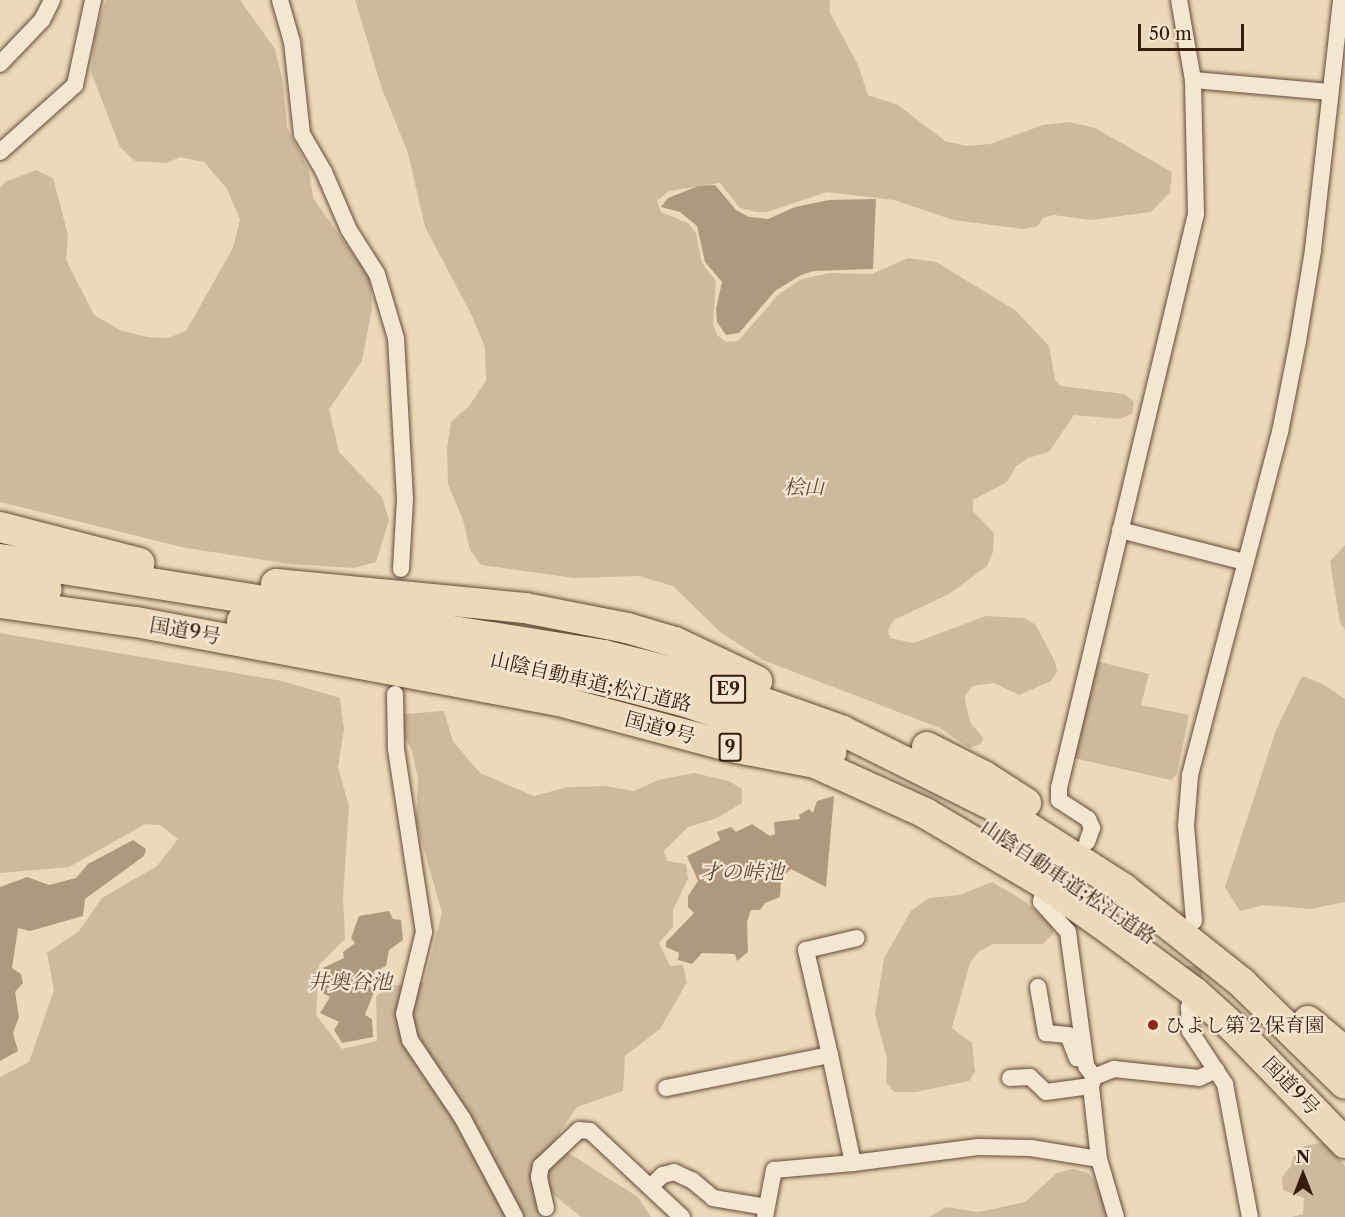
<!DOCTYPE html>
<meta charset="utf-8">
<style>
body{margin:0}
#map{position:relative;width:1345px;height:1217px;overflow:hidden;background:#edd9b9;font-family:"Libre Caslon Text","Noto Serif JP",serif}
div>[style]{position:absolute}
.green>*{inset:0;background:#ceb99c}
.water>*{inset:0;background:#b0987f}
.street-tunnel>*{height:16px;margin-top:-8px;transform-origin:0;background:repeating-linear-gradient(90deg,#c9b397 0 16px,transparent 0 24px)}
.roads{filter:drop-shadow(0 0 2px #664a39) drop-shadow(0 0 2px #664a39)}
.street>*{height:16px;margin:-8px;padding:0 8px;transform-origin:8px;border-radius:8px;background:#f3e6d2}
.highway>*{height:30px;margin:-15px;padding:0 15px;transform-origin:15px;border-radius:15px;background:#edd9b9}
.dots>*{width:16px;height:16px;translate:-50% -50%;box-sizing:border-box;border:3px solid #f3e6d2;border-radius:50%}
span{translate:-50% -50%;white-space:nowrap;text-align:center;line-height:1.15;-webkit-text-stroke:4.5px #f3e6d2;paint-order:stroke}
.shield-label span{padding:2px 4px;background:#f3e6d2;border:2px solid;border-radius:4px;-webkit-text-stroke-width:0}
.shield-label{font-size:18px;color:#391b0e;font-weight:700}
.park-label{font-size:20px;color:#664a39;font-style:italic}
.street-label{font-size:20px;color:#391b0e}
.poi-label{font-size:20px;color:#391b0e}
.left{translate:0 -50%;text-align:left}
.water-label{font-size:21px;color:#634736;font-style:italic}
.north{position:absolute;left:1273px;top:1145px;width:60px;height:60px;-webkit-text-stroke:4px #f3e6d2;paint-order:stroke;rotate:0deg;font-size:16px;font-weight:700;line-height:24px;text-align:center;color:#391b0e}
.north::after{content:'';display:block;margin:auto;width:21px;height:27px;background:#391b0e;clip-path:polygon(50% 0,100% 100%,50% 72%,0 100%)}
.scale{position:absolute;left:1138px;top:24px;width:106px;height:27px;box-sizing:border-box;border:3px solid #391b0e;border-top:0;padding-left:8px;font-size:18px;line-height:21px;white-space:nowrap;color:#391b0e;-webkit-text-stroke:4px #f3e6d2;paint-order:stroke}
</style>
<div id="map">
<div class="green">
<i style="clip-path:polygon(106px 0,240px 0,275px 49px,283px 82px,287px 128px,309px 170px,313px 198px,370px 278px,372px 308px,362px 361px,329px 409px,339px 452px,382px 497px,389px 520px,376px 562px,354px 568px,290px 564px,186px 548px,0 502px,0 188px,5px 182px,36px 170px,53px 178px,68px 235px,66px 260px,94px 315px,122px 331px,147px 337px,168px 338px,186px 331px,233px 248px,240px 219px,227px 189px,204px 162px,180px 157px,167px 163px,135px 161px,120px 147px,91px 72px,95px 35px)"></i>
<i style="clip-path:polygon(355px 0,830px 0,830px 13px,858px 65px,868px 95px,898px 105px,945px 141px,966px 146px,990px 144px,1043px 125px,1069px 122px,1095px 128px,1172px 172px,1170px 192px,1151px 212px,1091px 220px,1053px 215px,1043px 218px,1038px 226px,1023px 229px,953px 220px,894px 200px,827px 192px,767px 212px,756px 212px,740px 208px,720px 183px,669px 191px,657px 201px,661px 212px,688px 223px,696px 233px,702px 263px,716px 281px,713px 324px,717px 335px,726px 342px,738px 341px,779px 294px,802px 279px,830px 273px,872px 274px,908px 258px,936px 262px,1015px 310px,1049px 346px,1055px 380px,1061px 386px,1124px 394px,1134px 402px,1132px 414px,1120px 419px,1074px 415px,1049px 452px,1028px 458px,1016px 466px,1007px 482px,973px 500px,973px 511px,994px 533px,993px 552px,987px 566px,949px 594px,894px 620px,888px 630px,890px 638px,914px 643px,986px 616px,1024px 618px,1036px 625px,1055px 662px,1057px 672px,1051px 681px,1019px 695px,994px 683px,972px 686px,965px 696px,966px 705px,970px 722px,983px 738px,981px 744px,969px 748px,940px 728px,763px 660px,719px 631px,673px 586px,639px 576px,574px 578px,481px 565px,470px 550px,463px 520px,448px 484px,447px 449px,451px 422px,469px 406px,486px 381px,485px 348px,472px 316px,425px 227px,408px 153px,382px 89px)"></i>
<i style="clip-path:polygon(1345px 545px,1345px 630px,1340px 623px,1330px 561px)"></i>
<i style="clip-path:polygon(0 633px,282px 681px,340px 698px,344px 730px,338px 767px,349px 806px,343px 896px,345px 939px,319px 965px,316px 1015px,342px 1049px,377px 1041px,376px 996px,390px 986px,424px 982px,442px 913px,416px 821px,418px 779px,412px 751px,400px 726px,404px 714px,444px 711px,453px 741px,480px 773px,534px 796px,568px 787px,606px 786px,634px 791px,658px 780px,694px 773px,729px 781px,742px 789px,742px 803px,717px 818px,688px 827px,664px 851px,667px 861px,686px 864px,688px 879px,673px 910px,673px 927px,659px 943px,670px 966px,683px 965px,687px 982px,660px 1029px,625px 1056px,623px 1091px,577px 1107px,553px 1143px,638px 1197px,651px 1217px,581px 1217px,549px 1191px,550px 1217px,0 1217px,0 1077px,29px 1062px,54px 990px,47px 953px,79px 931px,102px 898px,157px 866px,178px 839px,160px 825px,145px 824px,69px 867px,0 873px)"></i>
<i style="clip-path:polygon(1096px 661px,1149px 674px,1141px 705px,1189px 715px,1177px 774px,1171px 780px,1073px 758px)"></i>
<i style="clip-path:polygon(1302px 676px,1323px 684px,1345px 699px,1345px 902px,1311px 909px,1263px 905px,1240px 911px,1225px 887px,1276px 730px)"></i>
<i style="clip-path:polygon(992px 882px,1023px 900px,1052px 925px,1053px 933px,1043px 944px,993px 944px,978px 952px,970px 963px,952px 1028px,972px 1043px,975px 1072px,969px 1081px,916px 1092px,894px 1092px,886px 1082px,887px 1059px,875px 1014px,884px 958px,911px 911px,929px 898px,960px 895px)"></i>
<i style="clip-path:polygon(1325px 1142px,1345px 1166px,1345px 1217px,1291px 1217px,1303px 1214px,1304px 1198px,1283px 1190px,1282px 1177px,1291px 1166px,1293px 1156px,1302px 1154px,1304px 1146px)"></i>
<i style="clip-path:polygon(1073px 1169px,1088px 1173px,1097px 1184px,1108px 1217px,929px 1217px,946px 1207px,979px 1212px,1025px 1202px,1057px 1173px)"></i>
</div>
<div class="water">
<i style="clip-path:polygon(715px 185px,736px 210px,749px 217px,768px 219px,795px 207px,829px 200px,876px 199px,873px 269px,814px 271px,801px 275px,775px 291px,739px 333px,726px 335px,717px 322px,716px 309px,722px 282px,705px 262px,697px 226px,680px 212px,661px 207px,668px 198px,698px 186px)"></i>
<i style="clip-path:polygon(834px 796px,826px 887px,791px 869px,781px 878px,780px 897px,765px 903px,760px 910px,751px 910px,747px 922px,748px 952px,737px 961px,735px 954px,702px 953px,692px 964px,678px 960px,679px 953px,666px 947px,666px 942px,694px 913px,688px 907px,688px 896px,698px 881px,687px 856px,720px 840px,717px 832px,731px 827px,736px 832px,752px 824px,770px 836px,775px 834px,774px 822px,800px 819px,799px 815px,809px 809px,813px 813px,817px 801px)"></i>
<i style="clip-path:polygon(133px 840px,146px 849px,144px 856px,85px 899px,83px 916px,30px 931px,18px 928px,12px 968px,21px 974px,23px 983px,15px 992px,19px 1017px,13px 1033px,18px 1051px,0 1061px,0 887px,27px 877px,49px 885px,76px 878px,88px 864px)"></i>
<i style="clip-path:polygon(389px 911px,393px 919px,401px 920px,403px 940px,389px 950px,386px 966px,374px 972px,375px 989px,365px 1015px,372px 1019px,373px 1037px,342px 1043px,334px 1030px,339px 1022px,320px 1013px,330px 997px,323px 993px,328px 975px,323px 968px,344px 958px,343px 952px,355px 943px,351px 938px,359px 916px)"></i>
</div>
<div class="street-tunnel">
<i style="left:1045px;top:884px;width:47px;rotate:-45deg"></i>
<i style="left:1194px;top:942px;width:50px;rotate:90deg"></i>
</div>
<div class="roads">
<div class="street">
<i style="left:280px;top:0;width:44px;rotate:74.1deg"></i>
<i style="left:292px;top:42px;width:93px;rotate:83.8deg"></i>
<i style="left:302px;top:134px;width:44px;rotate:59.9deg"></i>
<i style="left:324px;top:172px;width:63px;rotate:66.7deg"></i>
<i style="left:349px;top:230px;width:52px;rotate:57.5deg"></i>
<i style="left:377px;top:274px;width:67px;rotate:73.5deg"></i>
<i style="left:396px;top:338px;width:161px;rotate:86.8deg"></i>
<i style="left:405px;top:499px;width:70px;rotate:93.3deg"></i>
<i style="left:0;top:64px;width:61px;rotate:-46.3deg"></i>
<i style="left:42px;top:20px;width:22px;rotate:-63deg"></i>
<i style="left:1193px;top:80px;width:138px;rotate:5deg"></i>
<i style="left:0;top:152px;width:101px;rotate:-41.8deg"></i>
<i style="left:75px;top:85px;width:87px;rotate:-78deg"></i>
<i style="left:1120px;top:530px;width:129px;rotate:14.4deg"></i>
<i style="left:395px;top:694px;width:55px;rotate:89deg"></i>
<i style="left:396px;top:749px;width:185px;rotate:81.3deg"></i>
<i style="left:424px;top:932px;width:84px;rotate:103.7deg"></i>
<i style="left:404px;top:1014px;width:27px;rotate:77deg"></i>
<i style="left:410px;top:1040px;width:95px;rotate:56.1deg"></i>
<i style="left:463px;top:1119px;width:111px;rotate:62deg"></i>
<i style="left:1087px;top:842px;width:15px;rotate:-70deg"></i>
<i style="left:1092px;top:828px;width:10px;rotate:-114deg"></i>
<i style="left:1088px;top:819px;width:35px;rotate:-147deg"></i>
<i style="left:1059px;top:800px;width:12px;rotate:-90deg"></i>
<i style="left:1059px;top:788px;width:590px;rotate:-76.58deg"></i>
<i style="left:1196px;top:214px;width:134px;rotate:-91.3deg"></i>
<i style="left:1193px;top:80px;width:81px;rotate:-99.9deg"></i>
<i style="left:1045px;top:884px;width:18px;rotate:103deg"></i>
<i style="left:1041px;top:902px;width:40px;rotate:48deg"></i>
<i style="left:1068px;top:932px;width:135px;rotate:82.3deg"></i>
<i style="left:1086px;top:1066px;width:14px;rotate:54deg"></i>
<i style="left:1194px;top:921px;width:95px;rotate:-94.8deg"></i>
<i style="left:1186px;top:826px;width:51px;rotate:-85.5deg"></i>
<i style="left:1190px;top:775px;width:355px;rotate:-75.3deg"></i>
<i style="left:1280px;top:432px;width:93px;rotate:-78.8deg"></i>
<i style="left:1298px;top:341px;width:92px;rotate:-80.6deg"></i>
<i style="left:1313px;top:250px;width:252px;rotate:-83.6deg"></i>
<i style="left:1038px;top:987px;width:47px;rotate:80.1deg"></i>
<i style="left:1046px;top:1033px;width:22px;rotate:5deg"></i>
<i style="left:1068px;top:1035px;width:25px;rotate:69deg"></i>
<i style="left:1194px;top:992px;width:16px;rotate:108deg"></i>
<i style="left:1189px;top:1007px;width:24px;rotate:88deg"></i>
<i style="left:1190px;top:1031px;width:64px;rotate:56.6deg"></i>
<i style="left:1225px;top:1084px;width:135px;rotate:79.4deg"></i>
<i style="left:1010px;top:1078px;width:20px;rotate:-3deg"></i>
<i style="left:1030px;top:1077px;width:22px;rotate:43deg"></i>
<i style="left:1046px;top:1092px;width:45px;rotate:-7.6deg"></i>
<i style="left:666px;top:1088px;width:167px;rotate:-11.4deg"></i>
<i style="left:830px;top:1055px;width:108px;rotate:-102.9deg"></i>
<i style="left:806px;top:950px;width:52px;rotate:-13.2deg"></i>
<i style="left:853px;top:1163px;width:126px;rotate:-7.3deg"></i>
<i style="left:978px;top:1147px;width:53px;rotate:1.1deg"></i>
<i style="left:1031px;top:1148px;width:69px;rotate:9.2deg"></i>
<i style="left:650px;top:1187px;width:18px;rotate:-43deg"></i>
<i style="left:663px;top:1175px;width:11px;rotate:-15deg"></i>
<i style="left:674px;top:1172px;width:21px;rotate:25deg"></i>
<i style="left:693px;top:1181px;width:26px;rotate:40deg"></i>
<i style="left:713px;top:1198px;width:54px;rotate:9.6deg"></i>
<i style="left:546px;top:1208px;width:32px;rotate:-103deg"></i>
<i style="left:539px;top:1177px;width:11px;rotate:-80deg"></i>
<i style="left:541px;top:1166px;width:52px;rotate:-43.5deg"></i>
<i style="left:579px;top:1130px;width:11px;rotate:5deg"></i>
<i style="left:590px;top:1131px;width:126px;rotate:43.1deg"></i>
<i style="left:765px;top:1217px;width:48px;rotate:-79.2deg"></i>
<i style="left:774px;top:1170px;width:79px;rotate:-5.1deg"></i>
<i style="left:853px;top:1163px;width:110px;rotate:-102deg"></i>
<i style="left:1116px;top:1217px;width:60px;rotate:-106.3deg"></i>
<i style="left:1099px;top:1159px;width:73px;rotate:-96.3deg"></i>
<i style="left:1091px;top:1086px;width:9px;rotate:-72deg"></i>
<i style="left:1094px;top:1077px;width:22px;rotate:-22deg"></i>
<i style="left:1114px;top:1069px;width:85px;rotate:6deg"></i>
<i style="left:1199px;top:1078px;width:19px;rotate:-25deg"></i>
</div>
<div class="highway">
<i style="left:0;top:527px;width:144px;rotate:14.5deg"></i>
<i style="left:0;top:559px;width:612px;rotate:9.03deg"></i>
<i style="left:604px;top:655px;width:87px;rotate:14deg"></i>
<i style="left:688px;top:676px;width:164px;rotate:19.5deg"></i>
<i style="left:843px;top:731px;width:171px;rotate:26.4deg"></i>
<i style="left:996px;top:807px;width:152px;rotate:32.6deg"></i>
<i style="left:1124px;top:889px;width:151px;rotate:38.5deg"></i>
<i style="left:1242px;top:983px;width:144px;rotate:44.4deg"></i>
<i style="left:0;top:582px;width:47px;rotate:8.7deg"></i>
<i style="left:276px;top:584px;width:250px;rotate:5.5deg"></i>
<i style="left:525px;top:608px;width:104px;rotate:11.1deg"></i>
<i style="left:627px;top:628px;width:50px;rotate:16.3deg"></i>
<i style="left:675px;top:642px;width:91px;rotate:25.4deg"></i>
<i style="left:0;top:603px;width:137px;rotate:8deg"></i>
<i style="left:136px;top:622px;width:430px;rotate:10.6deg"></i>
<i style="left:559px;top:701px;width:179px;rotate:14.9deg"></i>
<i style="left:732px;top:747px;width:85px;rotate:10.9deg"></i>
<i style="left:815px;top:763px;width:121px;rotate:24.4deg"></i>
<i style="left:925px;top:813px;width:139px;rotate:30.6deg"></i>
<i style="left:1045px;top:884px;width:70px;rotate:35.1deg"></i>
<i style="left:1102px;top:924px;width:114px;rotate:36.5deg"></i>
<i style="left:1194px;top:992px;width:54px;rotate:42deg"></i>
<i style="left:1234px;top:1028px;width:160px;rotate:46deg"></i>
<i style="left:242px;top:621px;width:273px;rotate:8.6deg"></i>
<i style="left:512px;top:662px;width:91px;rotate:11.4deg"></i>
<i style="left:601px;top:680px;width:85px;rotate:14.4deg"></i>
<i style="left:683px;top:701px;width:157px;rotate:18.9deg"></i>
<i style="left:927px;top:747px;width:64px;rotate:27deg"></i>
<i style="left:984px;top:776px;width:50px;rotate:32.7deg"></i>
<i style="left:1308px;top:1021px;width:48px;rotate:40deg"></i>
</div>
</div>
<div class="dots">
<i style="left:1153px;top:1025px;background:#8f2418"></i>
</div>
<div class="shield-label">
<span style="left:728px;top:689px">E9</span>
<span style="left:730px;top:747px">9</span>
</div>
<div class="park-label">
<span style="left:804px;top:487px">桧山</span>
</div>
<div class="street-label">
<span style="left:185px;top:631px;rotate:10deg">国道9号</span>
<span style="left:591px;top:682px;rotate:13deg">山陰自動車道;松江道路</span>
<span style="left:660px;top:728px;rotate:15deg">国道9号</span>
<span style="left:1068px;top:882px;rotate:34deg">山陰自動車道;松江道路</span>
<span style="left:1291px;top:1086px;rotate:46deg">国道9号</span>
</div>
<div class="poi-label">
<span class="left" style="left:1165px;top:1025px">ひよし第２保育園</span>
</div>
<div class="water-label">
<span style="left:742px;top:872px">才の峠池</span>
<span style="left:350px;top:982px">井奥谷池</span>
</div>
<div class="north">N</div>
<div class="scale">50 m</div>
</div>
